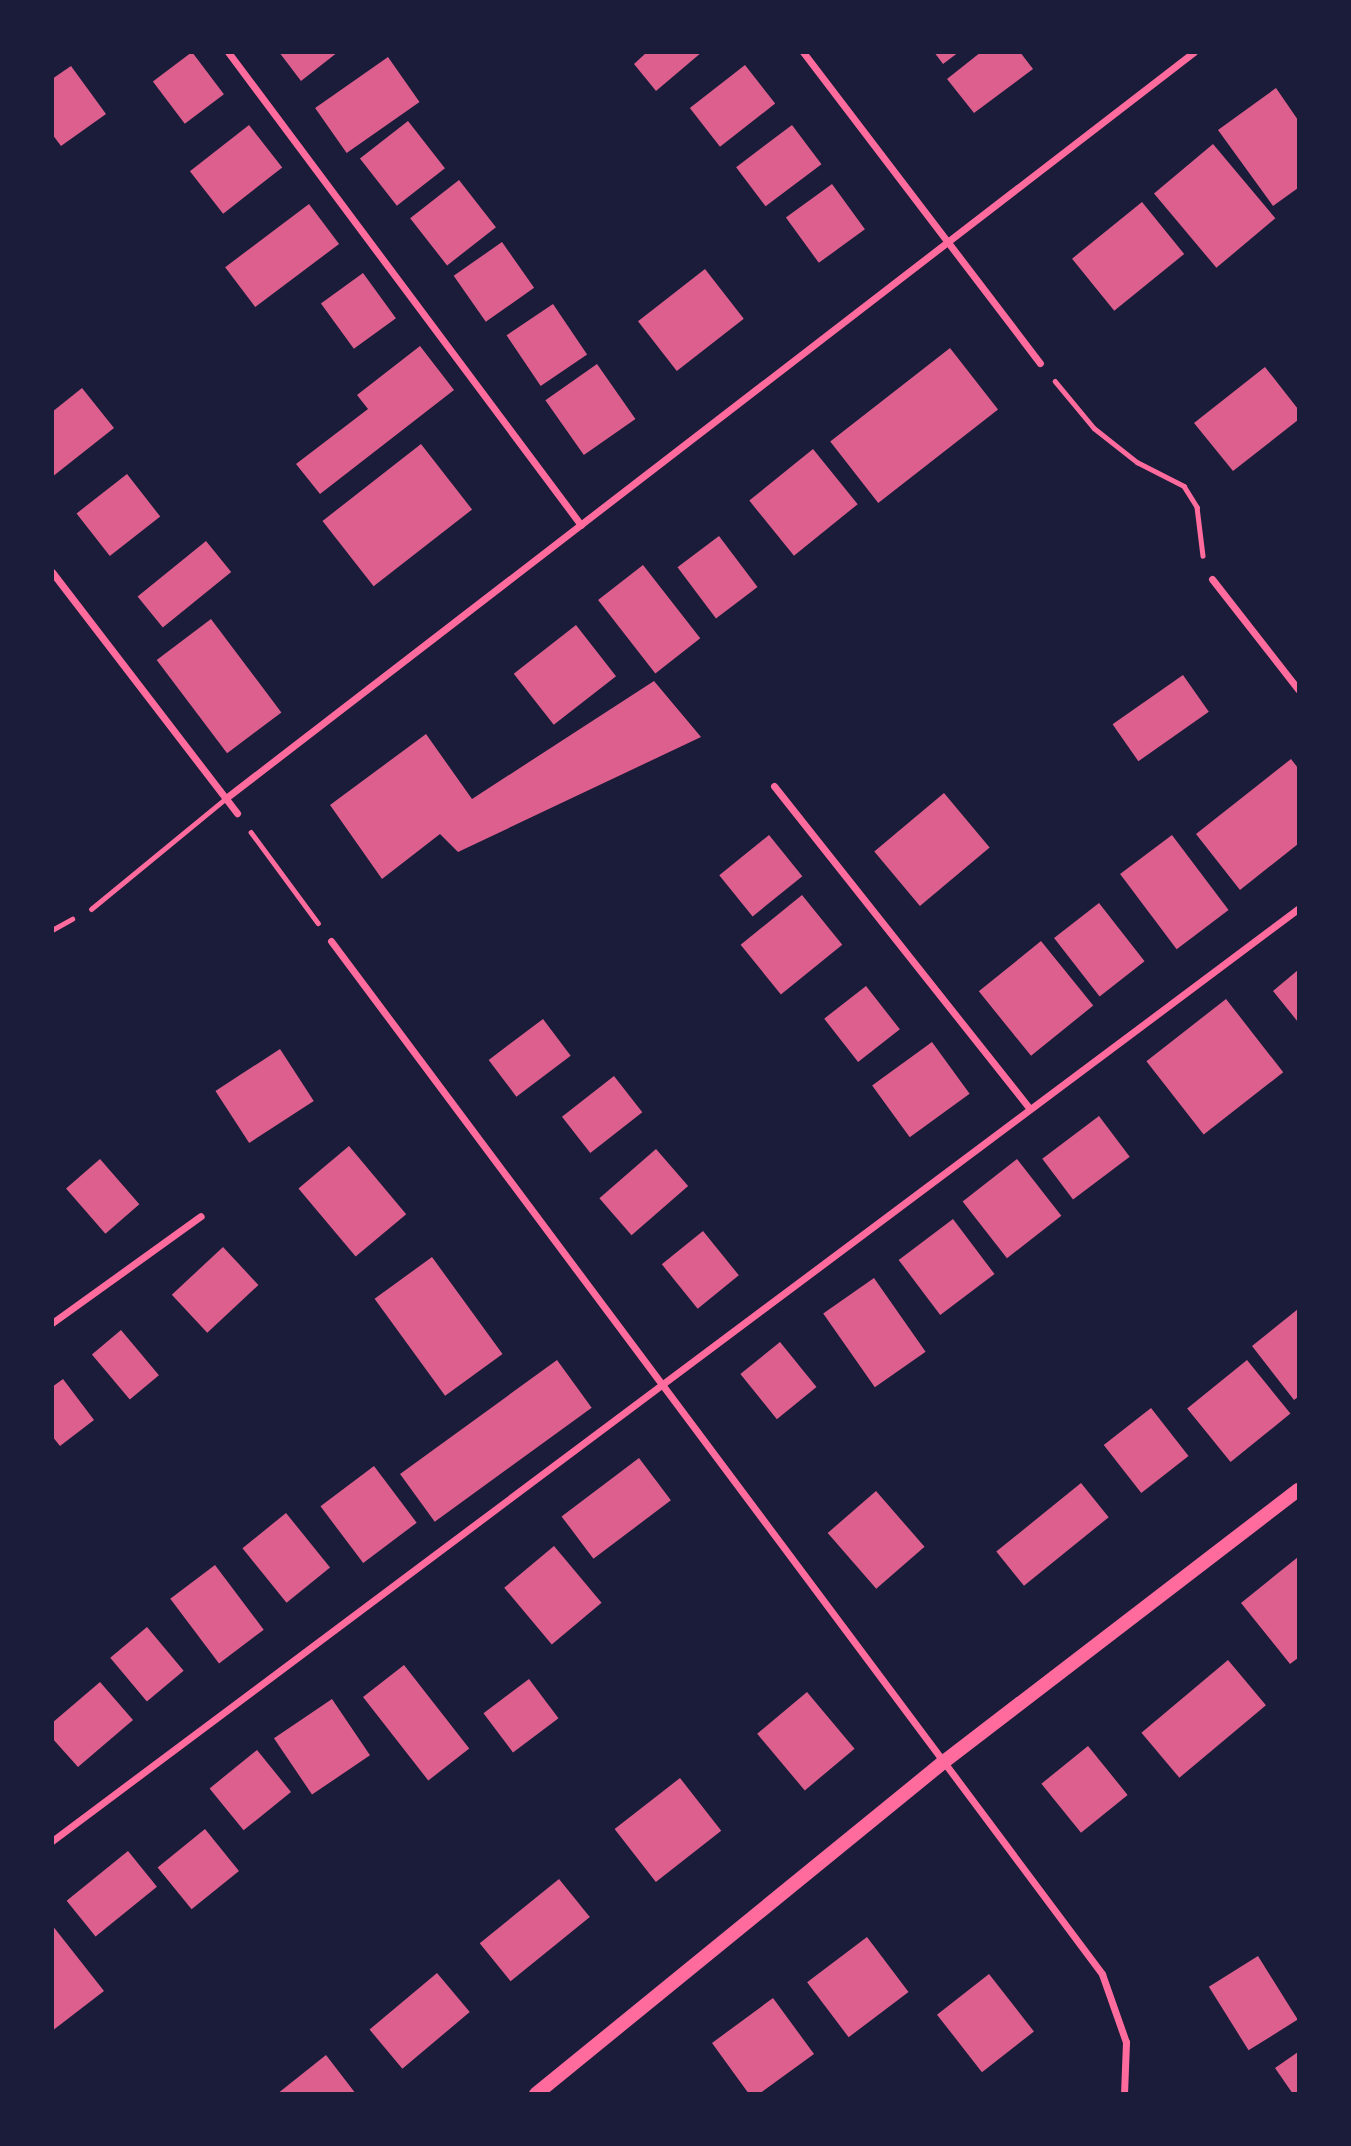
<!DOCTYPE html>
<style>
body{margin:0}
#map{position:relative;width:1351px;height:2146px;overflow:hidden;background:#1b1b3a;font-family:"Sofia Sans Condensed",sans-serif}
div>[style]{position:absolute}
.building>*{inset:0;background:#dd5f8e;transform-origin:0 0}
.path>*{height:4.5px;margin:-2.25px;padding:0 2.25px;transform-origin:2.25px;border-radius:2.25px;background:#ff6b9d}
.service>*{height:5px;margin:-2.5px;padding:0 2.5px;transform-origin:2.5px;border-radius:2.5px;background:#ff6b9d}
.minor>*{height:7px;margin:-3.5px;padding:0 3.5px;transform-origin:3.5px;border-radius:3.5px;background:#ff6b9d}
.secondary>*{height:14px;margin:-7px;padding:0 7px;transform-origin:7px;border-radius:7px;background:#ff6b9d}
span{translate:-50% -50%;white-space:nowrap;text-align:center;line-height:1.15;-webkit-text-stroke:7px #1b1b3a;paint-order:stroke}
.frame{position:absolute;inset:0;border:54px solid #1b1b3a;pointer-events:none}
</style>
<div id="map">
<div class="building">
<i style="left:192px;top:52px;width:53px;height:49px;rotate:53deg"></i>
<i style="clip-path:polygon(279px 52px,338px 52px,301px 81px)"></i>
<i style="clip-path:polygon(647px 52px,702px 52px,656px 91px,634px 64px)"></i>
<i style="clip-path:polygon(934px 52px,959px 52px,943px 64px)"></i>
<i style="clip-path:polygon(981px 52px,1020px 52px,1033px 69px,974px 113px,947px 79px)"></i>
<i style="left:388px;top:57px;width:55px;height:89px;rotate:55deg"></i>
<i style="left:745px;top:65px;width:49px;height:70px;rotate:52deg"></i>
<i style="clip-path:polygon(71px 66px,106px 114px,61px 146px,52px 134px,52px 79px)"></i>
<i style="clip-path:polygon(1276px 88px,1298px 120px,1298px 188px,1273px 206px,1218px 130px)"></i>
<i style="left:408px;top:121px;width:60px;height:61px;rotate:52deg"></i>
<i style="left:249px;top:125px;width:54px;height:75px;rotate:52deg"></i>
<i style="left:792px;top:125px;width:49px;height:70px;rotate:53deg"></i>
<i style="left:1213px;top:144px;width:97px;height:77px;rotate:50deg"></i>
<i style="left:459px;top:180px;width:60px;height:62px;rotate:52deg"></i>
<i style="left:832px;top:184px;width:56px;height:57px;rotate:54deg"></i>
<i style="left:1142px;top:202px;width:67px;height:90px;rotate:51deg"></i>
<i style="left:309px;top:204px;width:50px;height:105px;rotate:53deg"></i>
<i style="left:502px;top:242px;width:56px;height:59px;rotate:55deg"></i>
<i style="left:705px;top:269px;width:63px;height:85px;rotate:52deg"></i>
<i style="left:363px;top:273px;width:56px;height:52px;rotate:54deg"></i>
<i style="left:553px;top:304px;width:61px;height:56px;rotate:56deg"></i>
<i style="clip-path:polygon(420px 346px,454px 390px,320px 494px,296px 464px,368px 409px,357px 395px)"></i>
<i style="left:950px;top:348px;width:78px;height:152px;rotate:52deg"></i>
<i style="left:597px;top:364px;width:67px;height:63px;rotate:55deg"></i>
<i style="clip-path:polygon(1265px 367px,1298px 409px,1298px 420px,1233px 471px,1194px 423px)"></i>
<i style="clip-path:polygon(82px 388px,114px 428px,52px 477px,52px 412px)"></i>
<i style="left:421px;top:444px;width:83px;height:125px;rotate:52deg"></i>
<i style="left:813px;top:449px;width:71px;height:82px;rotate:51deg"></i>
<i style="left:127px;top:474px;width:54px;height:64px;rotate:52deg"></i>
<i style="left:719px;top:536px;width:64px;height:52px;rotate:53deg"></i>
<i style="left:206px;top:541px;width:40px;height:88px;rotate:51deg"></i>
<i style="left:643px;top:565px;width:93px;height:57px;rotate:52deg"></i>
<i style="left:211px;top:619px;width:117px;height:68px;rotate:53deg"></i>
<i style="left:576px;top:625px;width:65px;height:79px;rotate:52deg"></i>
<i style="left:1183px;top:675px;width:45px;height:86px;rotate:55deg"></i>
<i style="clip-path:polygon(654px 681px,701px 737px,458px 852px,440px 834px,382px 879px,330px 805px,426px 734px,472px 799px)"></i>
<i style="clip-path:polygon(1291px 759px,1298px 768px,1298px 844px,1240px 890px,1196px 834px)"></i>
<i style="left:944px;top:793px;width:71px;height:91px;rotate:50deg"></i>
<i style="left:769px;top:835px;width:53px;height:64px;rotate:51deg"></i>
<i style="left:1172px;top:835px;width:94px;height:65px;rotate:53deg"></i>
<i style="left:802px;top:895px;width:64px;height:79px;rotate:51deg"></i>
<i style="left:1099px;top:903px;width:74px;height:57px;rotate:52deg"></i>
<i style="left:1041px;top:941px;width:83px;height:80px;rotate:51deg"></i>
<i style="clip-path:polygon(1298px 970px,1298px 1022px,1273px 991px)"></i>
<i style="left:866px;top:986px;width:55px;height:53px;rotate:52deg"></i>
<i style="left:1226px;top:999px;width:93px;height:101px;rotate:52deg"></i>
<i style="left:543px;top:1019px;width:46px;height:68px;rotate:53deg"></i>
<i style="left:932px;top:1042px;width:64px;height:74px;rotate:54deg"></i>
<i style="left:280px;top:1049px;width:62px;height:77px;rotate:57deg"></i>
<i style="left:614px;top:1076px;width:46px;height:66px;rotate:52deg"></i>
<i style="left:1099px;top:1116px;width:51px;height:71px;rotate:53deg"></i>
<i style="left:349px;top:1146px;width:89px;height:66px;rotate:50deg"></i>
<i style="left:656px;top:1149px;width:49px;height:75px;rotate:49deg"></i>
<i style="left:100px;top:1159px;width:60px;height:45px;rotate:49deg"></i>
<i style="left:1017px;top:1159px;width:72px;height:69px;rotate:52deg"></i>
<i style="left:953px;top:1219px;width:69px;height:68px;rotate:53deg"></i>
<i style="left:703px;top:1231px;width:57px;height:53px;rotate:51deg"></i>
<i style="left:223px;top:1247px;width:52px;height:70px;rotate:47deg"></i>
<i style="left:432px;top:1257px;width:120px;height:71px;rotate:54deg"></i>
<i style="left:874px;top:1278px;width:90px;height:62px;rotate:55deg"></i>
<i style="clip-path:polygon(1298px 1309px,1298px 1397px,1294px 1400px,1252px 1346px)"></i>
<i style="left:121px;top:1330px;width:59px;height:38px;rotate:50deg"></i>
<i style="left:780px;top:1342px;width:58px;height:51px;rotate:51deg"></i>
<i style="left:557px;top:1360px;width:59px;height:194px;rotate:54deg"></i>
<i style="left:1247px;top:1360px;width:69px;height:77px;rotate:51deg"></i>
<i style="clip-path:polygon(63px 1379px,94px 1420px,60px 1446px,52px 1436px,52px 1387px)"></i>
<i style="left:1151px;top:1408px;width:61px;height:60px;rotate:52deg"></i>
<i style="left:639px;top:1458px;width:53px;height:97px;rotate:53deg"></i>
<i style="left:374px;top:1466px;width:71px;height:67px;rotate:53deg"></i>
<i style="left:1081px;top:1483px;width:44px;height:109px;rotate:51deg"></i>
<i style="left:876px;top:1491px;width:74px;height:64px;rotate:49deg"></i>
<i style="left:286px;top:1513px;width:70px;height:56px;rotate:51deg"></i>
<i style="left:554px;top:1546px;width:74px;height:65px;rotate:50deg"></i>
<i style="clip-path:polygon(1298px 1557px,1298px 1658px,1290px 1664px,1241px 1603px)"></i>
<i style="left:215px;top:1565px;width:81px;height:56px;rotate:53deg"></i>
<i style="left:147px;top:1627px;width:57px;height:48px;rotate:50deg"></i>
<i style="left:1228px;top:1660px;width:59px;height:113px;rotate:50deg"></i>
<i style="left:404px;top:1665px;width:106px;height:52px;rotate:52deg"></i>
<i style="left:529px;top:1679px;width:49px;height:57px;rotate:53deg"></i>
<i style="clip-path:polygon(100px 1682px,133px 1720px,78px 1767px,52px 1738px,52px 1723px)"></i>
<i style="left:807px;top:1692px;width:74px;height:65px;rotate:50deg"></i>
<i style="left:332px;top:1699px;width:68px;height:70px;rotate:56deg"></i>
<i style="left:1088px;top:1746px;width:63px;height:60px;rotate:51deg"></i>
<i style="left:257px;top:1750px;width:54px;height:61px;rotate:51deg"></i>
<i style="left:680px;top:1778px;width:67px;height:83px;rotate:52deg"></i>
<i style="left:205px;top:1829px;width:54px;height:61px;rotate:51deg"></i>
<i style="left:128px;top:1851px;width:46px;height:79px;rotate:51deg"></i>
<i style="left:559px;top:1879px;width:49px;height:102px;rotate:51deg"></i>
<i style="clip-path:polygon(52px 1925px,104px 1991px,52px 2031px)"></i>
<i style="left:867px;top:1937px;width:69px;height:75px;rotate:53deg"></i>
<i style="left:1258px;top:1956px;width:75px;height:58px;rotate:58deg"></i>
<i style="left:437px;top:1973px;width:51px;height:88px;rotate:50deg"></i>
<i style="left:989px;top:1974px;width:73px;height:66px;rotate:52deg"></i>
<i style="clip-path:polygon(773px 1998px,814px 2054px,759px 2094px,749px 2094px,712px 2043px)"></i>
<i style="clip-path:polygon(1298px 2052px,1298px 2094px,1293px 2094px,1275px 2068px)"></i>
<i style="clip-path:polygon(326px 2055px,356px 2094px,277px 2094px)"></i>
</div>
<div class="path">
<i style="left:1055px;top:381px;width:61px;rotate:50.3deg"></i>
<i style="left:1094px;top:428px;width:55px;rotate:38.3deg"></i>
<i style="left:1137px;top:462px;width:53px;rotate:27.1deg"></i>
<i style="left:1184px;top:486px;width:25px;rotate:58deg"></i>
<i style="left:1197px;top:507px;width:49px;rotate:83deg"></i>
<i style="left:251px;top:832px;width:113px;rotate:53.6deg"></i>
<i style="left:52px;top:930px;width:23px;rotate:-29deg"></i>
</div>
<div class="service">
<i style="left:91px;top:909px;width:175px;rotate:-39.4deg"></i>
</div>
<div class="minor">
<i style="left:228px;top:52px;width:590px;rotate:53.27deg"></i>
<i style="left:803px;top:52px;width:391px;rotate:52.7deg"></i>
<i style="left:52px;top:572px;width:304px;rotate:52.5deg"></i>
<i style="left:1212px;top:579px;width:140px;rotate:52deg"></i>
<i style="left:774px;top:786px;width:411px;rotate:51.6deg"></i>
<i style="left:226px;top:798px;width:1222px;rotate:-37.62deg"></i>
<i style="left:331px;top:941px;width:1289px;rotate:53.26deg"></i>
<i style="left:1102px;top:1974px;width:72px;rotate:70.6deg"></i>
<i style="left:1126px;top:2042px;width:52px;rotate:92.2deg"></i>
<i style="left:52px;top:1323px;width:183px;rotate:-35.7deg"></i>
<i style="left:52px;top:1841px;width:1556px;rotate:-36.8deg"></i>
</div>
<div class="secondary">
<i style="left:536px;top:2094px;width:522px;rotate:-39.17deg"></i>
<i style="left:941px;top:1764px;width:450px;rotate:-37.5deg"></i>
</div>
<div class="frame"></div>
</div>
